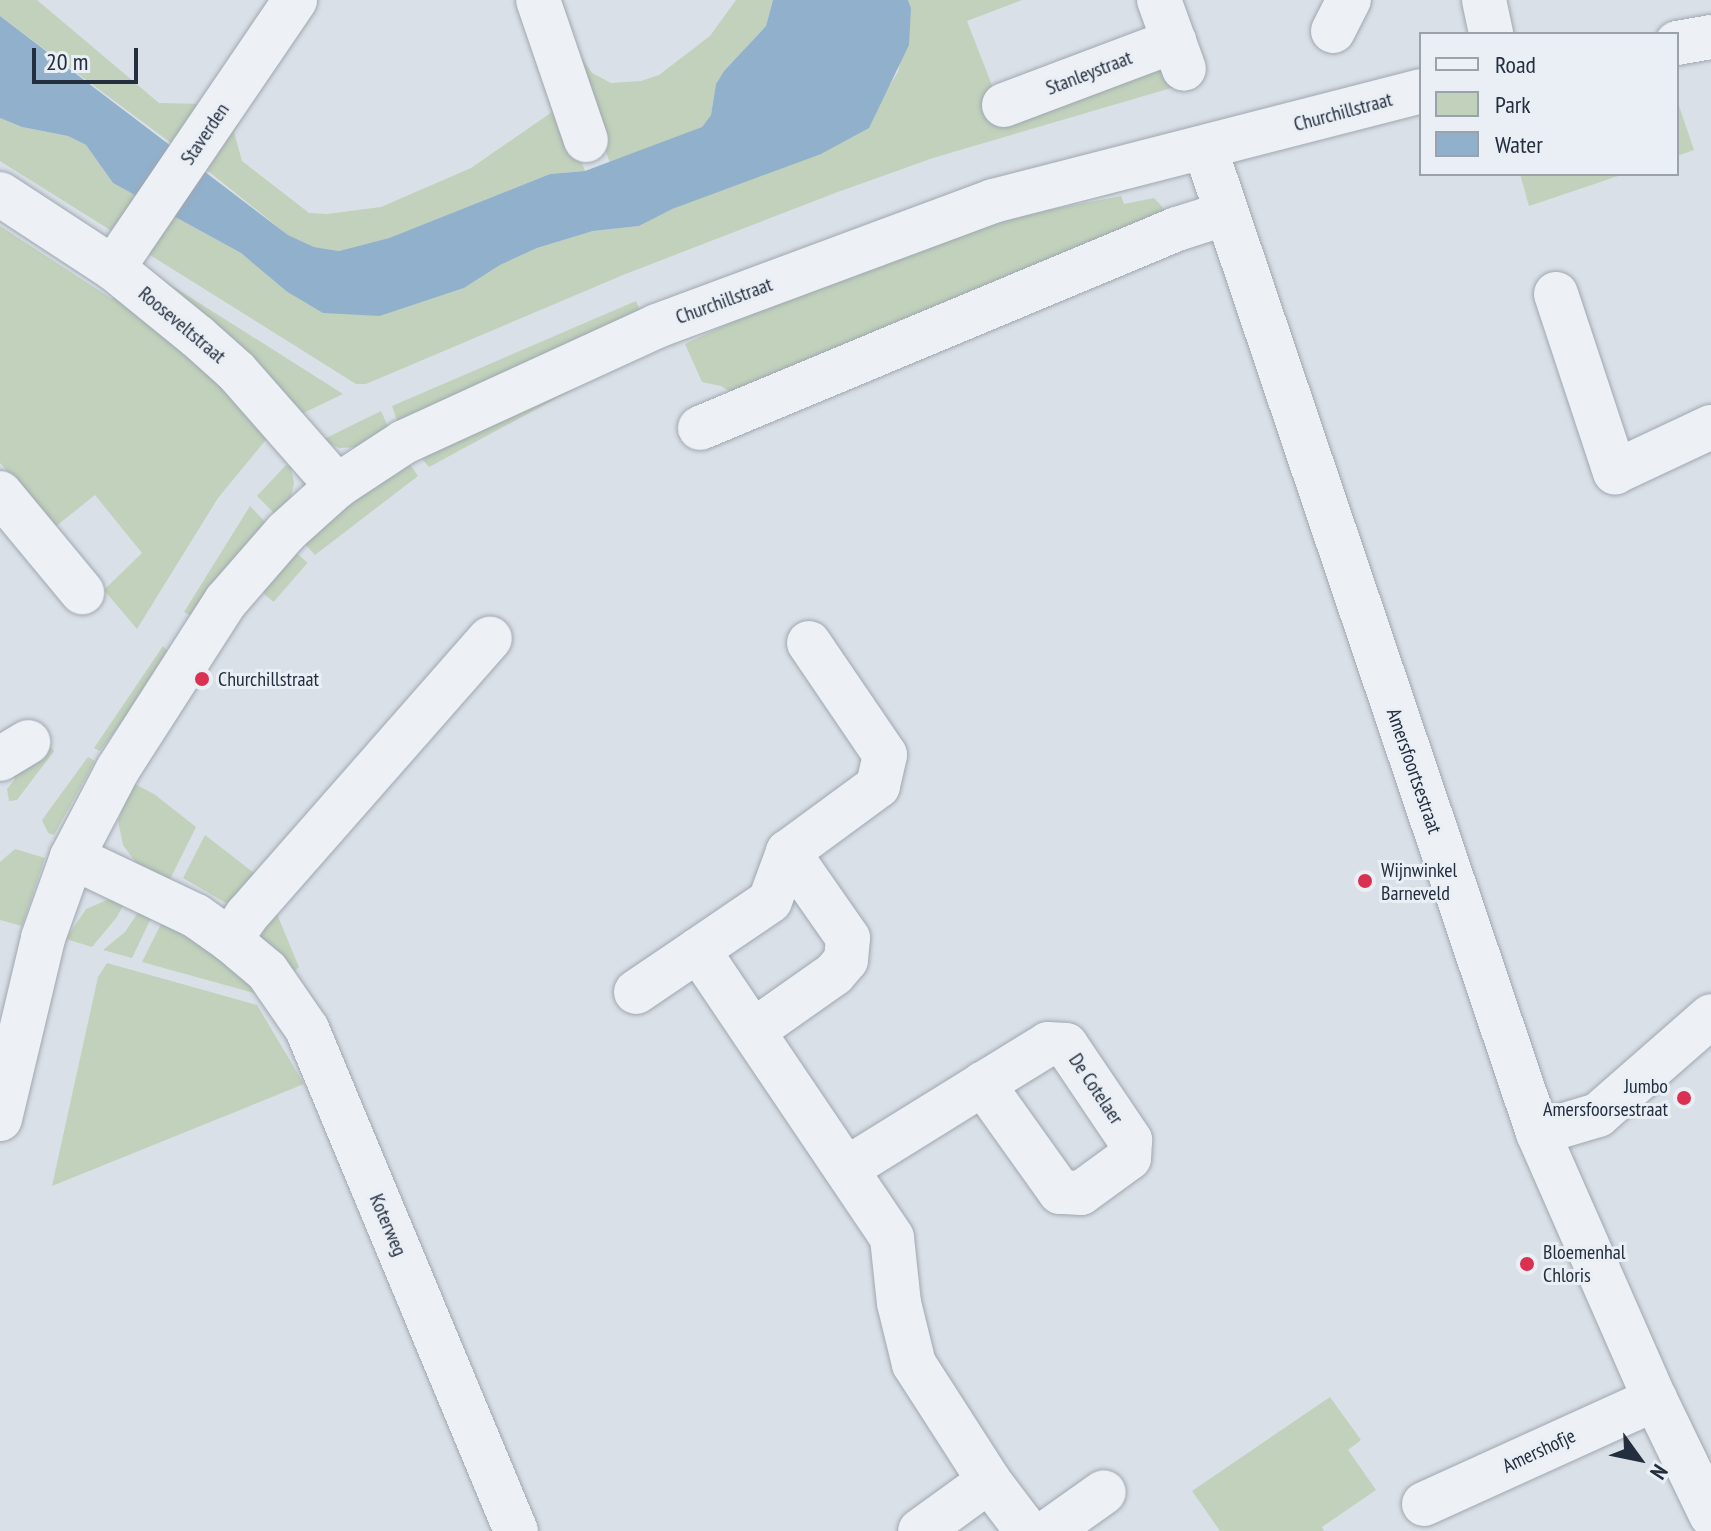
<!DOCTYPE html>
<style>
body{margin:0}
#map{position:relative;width:1711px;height:1531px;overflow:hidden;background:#dae0e7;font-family:"PT Sans Narrow",sans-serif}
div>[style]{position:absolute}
.green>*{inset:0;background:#c1d1bb;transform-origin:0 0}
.water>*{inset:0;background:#91b0cb}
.roads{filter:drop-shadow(0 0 2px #9fa7b1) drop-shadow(0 0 2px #9fa7b1)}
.minor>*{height:44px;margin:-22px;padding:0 22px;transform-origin:22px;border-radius:22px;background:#edf0f5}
.dots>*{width:22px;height:22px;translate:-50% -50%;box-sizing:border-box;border:4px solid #eaeff5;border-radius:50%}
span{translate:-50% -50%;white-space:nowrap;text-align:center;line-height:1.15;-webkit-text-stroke:6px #eaeff5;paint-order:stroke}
.street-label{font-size:20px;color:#232e3e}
.poi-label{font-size:20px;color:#232e3e}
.left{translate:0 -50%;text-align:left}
.right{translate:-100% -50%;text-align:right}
.legend{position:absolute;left:1419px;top:32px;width:260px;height:144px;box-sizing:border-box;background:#eaeff5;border:2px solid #9aa2ac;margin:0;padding:10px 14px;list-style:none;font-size:24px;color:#232e3e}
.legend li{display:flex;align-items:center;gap:16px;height:40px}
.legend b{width:40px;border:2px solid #9aa2ac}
.north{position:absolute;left:1599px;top:1419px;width:80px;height:80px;-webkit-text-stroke:6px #eaeff5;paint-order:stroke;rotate:123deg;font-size:22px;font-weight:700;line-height:32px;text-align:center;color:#232e3e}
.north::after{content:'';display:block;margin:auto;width:28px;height:36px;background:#232e3e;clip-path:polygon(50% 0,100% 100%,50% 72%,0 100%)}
.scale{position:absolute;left:32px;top:48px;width:106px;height:36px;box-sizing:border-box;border:4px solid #232e3e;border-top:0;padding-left:10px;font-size:24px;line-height:28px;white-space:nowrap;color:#232e3e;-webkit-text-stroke:6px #eaeff5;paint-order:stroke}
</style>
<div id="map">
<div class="green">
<i style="clip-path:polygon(0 0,37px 0,159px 103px,205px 104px,175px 146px,0 16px)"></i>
<i style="clip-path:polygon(516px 0,531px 0,561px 107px,585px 171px,550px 174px,389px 238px,339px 251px,314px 247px,288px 235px,203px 167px,245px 111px,234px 132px,242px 161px,309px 213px,327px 214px,381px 207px,471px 168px,552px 112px)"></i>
<i style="clip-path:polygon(551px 0,562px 0,579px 54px,592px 73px,611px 83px,641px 81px,659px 75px,710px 36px,736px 0,773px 0,766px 26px,724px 71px,716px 84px,711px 115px,702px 127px,610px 163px)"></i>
<i style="clip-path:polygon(908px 0,1022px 0,967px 21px,1007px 124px,1133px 80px,1147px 60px,1157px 57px,1178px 86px,933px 158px,835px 193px,623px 275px,366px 384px,356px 384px,0 161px,0 118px,22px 127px,68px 136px,86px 145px,113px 183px,241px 253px,286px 291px,380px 316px,464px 288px,500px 265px,537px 248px,593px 231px,639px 226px,886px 91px,898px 72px,911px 8px)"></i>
<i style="clip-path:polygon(1677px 100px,1694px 150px,1677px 156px)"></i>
<i style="clip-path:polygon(1520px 174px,1624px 174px,1529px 206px)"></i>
<i style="clip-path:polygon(1121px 196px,1124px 204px,1154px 198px,1167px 212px,736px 395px,721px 386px,702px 382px,685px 344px,842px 270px,1011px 217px)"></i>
<i style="clip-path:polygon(0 226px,112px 299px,115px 295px,171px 334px,269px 436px,218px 498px,137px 629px,104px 590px,142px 553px,95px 495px,55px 527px,0 463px)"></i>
<i style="clip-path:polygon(152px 273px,343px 394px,295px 417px)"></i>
<i style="clip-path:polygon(636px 301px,640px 310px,399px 426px,392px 406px)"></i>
<i style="clip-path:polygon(569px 387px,570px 391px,429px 467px,418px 454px)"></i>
<i style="clip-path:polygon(381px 411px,390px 431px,362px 447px,339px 448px,322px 440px)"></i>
<i style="clip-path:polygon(408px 461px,418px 476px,315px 555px,303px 542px,338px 510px)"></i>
<i style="clip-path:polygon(286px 465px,291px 467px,294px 483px,291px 498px,279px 518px,257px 496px)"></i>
<i style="clip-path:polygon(250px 506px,270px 527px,194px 617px,184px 612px)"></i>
<i style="left:294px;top:551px;width:18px;height:52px;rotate:41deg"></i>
<i style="clip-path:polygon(163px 646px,170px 654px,143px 694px,100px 751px,94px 748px)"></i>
<i style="clip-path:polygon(46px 740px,54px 751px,17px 800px,9px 801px,7px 789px,15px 779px,9px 770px)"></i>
<i style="clip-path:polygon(88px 757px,95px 761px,54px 835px,48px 833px,42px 820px)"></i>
<i style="clip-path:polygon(133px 783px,154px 794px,196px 827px,169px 881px,140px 868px,123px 845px,118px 821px)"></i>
<i style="clip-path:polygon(205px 835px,263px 880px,238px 910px,183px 878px)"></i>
<i style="clip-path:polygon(15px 849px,45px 858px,22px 926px,0 920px,0 862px)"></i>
<i style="clip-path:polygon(107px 900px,126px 900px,117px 917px,92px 947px,66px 939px,86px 909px)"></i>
<i style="clip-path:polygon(274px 907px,299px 967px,290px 975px,259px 941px)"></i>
<i style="clip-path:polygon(139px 911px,154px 912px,132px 958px,103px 950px,125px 932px)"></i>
<i style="clip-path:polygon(164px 918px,207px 943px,261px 995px,142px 962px)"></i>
<i style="clip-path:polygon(107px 963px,257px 1005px,304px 1084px,52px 1186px,98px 977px)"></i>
<i style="clip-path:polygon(1330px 1397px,1361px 1440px,1348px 1450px,1376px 1490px,1322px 1527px,1324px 1531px,1220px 1531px,1192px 1491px)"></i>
</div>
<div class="water">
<i style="clip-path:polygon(773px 0,908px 0,911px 8px,909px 45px,869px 128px,821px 154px,672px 209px,639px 226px,593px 231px,537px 248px,500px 265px,464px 288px,380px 316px,323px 313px,286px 291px,241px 253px,113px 183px,86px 145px,68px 136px,22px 127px,0 118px,0 16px,288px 235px,314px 247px,339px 251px,389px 238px,550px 174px,585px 171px,702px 127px,711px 115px,716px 84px,724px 71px,766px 26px)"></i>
</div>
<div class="roads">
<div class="minor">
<i style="left:538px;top:0;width:148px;rotate:71.1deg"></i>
<i style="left:1159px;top:0;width:73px;rotate:70.1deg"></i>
<i style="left:1484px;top:0;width:35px;rotate:78deg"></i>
<i style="left:1333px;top:31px;width:35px;rotate:-63deg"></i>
<i style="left:1677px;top:43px;width:35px;rotate:-10deg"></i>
<i style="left:1004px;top:105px;width:182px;rotate:-20.6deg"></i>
<i style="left:1205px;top:148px;width:1040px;rotate:71.32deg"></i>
<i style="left:1538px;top:1133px;width:291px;rotate:66.3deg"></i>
<i style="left:1655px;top:1399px;width:129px;rotate:64.2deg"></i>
<i style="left:0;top:194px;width:135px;rotate:33.2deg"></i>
<i style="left:113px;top:268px;width:109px;rotate:39.1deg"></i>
<i style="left:198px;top:337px;width:52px;rotate:41.9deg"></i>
<i style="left:237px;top:372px;width:152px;rotate:48.7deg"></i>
<i style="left:113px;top:268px;width:324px;rotate:-55.8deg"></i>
<i style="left:1556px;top:294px;width:188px;rotate:71.7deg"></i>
<i style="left:1615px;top:472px;width:106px;rotate:-25.1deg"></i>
<i style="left:700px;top:428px;width:517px;rotate:-22.65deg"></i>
<i style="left:1177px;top:229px;width:49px;rotate:-17.7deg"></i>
<i style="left:0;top:493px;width:129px;rotate:50.4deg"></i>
<i style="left:809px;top:643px;width:135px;rotate:55.8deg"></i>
<i style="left:885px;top:755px;width:32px;rotate:103deg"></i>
<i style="left:878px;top:786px;width:112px;rotate:143.7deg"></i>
<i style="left:788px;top:852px;width:52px;rotate:110.2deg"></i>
<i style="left:770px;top:901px;width:87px;rotate:145.8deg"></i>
<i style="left:698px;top:950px;width:347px;rotate:56deg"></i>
<i style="left:892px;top:1238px;width:65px;rotate:83.9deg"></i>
<i style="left:899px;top:1303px;width:63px;rotate:76.2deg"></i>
<i style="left:914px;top:1364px;width:139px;rotate:57.3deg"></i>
<i style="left:989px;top:1481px;width:85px;rotate:144.1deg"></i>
<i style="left:0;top:759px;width:33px;rotate:-31deg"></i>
<i style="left:72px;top:857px;width:137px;rotate:25.4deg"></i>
<i style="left:196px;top:916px;width:42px;rotate:35.2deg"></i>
<i style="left:230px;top:940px;width:48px;rotate:40deg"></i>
<i style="left:267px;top:971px;width:70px;rotate:55.4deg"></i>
<i style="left:307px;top:1029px;width:544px;rotate:67.4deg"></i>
<i style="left:230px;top:940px;width:30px;rotate:-56deg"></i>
<i style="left:247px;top:915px;width:368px;rotate:-48.7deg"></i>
<i style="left:636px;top:992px;width:75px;rotate:-34.1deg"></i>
<i style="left:753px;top:1031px;width:99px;rotate:-35.1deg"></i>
<i style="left:834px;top:974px;width:18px;rotate:-49deg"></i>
<i style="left:846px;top:960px;width:22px;rotate:-85deg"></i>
<i style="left:848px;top:938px;width:105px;rotate:-124.9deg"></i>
<i style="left:0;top:1119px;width:186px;rotate:-76.6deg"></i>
<i style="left:43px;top:938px;width:86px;rotate:-70.3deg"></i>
<i style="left:72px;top:857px;width:99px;rotate:-62.4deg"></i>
<i style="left:118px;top:769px;width:200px;rotate:-57.3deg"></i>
<i style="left:226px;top:601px;width:91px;rotate:-49deg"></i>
<i style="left:286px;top:532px;width:69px;rotate:-42deg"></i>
<i style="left:337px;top:486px;width:80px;rotate:-33.3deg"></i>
<i style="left:404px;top:442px;width:278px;rotate:-24.6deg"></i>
<i style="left:657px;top:326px;width:358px;rotate:-20.4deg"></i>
<i style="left:993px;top:201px;width:442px;rotate:-14.4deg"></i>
<i style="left:1538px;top:1133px;width:63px;rotate:-16.7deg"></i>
<i style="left:1598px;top:1115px;width:150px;rotate:-41.2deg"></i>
<i style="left:846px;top:1169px;width:161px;rotate:-31.8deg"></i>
<i style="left:983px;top:1084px;width:76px;rotate:-31.6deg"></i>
<i style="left:1048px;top:1044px;width:18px;rotate:3deg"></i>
<i style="left:1066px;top:1045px;width:115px;rotate:56deg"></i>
<i style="left:1130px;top:1140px;width:18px;rotate:93deg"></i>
<i style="left:1129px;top:1158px;width:59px;rotate:143.9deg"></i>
<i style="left:1081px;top:1193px;width:21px;rotate:-177deg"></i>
<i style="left:1060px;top:1192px;width:133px;rotate:-125.5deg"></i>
<i style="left:989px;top:1481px;width:63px;rotate:52.8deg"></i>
<i style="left:1424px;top:1504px;width:254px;rotate:-24.4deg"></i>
<i style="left:1049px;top:1531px;width:67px;rotate:-35.3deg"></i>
</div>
</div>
<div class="dots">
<i style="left:202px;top:679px;background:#da3152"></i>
<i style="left:1365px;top:881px;background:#da3152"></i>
<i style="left:1684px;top:1098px;background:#da3152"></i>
<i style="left:1527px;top:1264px;background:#da3152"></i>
</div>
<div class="street-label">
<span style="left:1089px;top:73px;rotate:-21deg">Stanleystraat</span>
<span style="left:1343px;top:112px;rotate:-15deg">Churchillstraat</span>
<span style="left:205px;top:134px;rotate:-56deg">Staverden</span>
<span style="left:724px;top:301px;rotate:-20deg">Churchillstraat</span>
<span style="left:182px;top:325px;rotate:40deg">Rooseveltstraat</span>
<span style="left:1414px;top:771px;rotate:71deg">Amersfoortsestraat</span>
<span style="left:1096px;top:1089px;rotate:56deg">De Cotelaer</span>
<span style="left:388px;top:1225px;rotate:67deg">Koterweg</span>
<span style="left:1539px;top:1451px;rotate:-25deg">Amershofje</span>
</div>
<div class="poi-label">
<span class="left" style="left:218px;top:679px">Churchillstraat</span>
<span class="left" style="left:1381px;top:882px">Wijnwinkel<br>Barneveld</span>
<span class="right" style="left:1668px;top:1098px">Jumbo<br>Amersfoorsestraat</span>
<span class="left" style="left:1543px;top:1264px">Bloemenhal<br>Chloris</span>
</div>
<ul class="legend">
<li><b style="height:10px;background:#edf0f5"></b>Road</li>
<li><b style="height:22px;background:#c1d1bb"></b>Park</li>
<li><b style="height:22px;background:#91b0cb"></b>Water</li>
</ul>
<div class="north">N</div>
<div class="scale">20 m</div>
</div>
